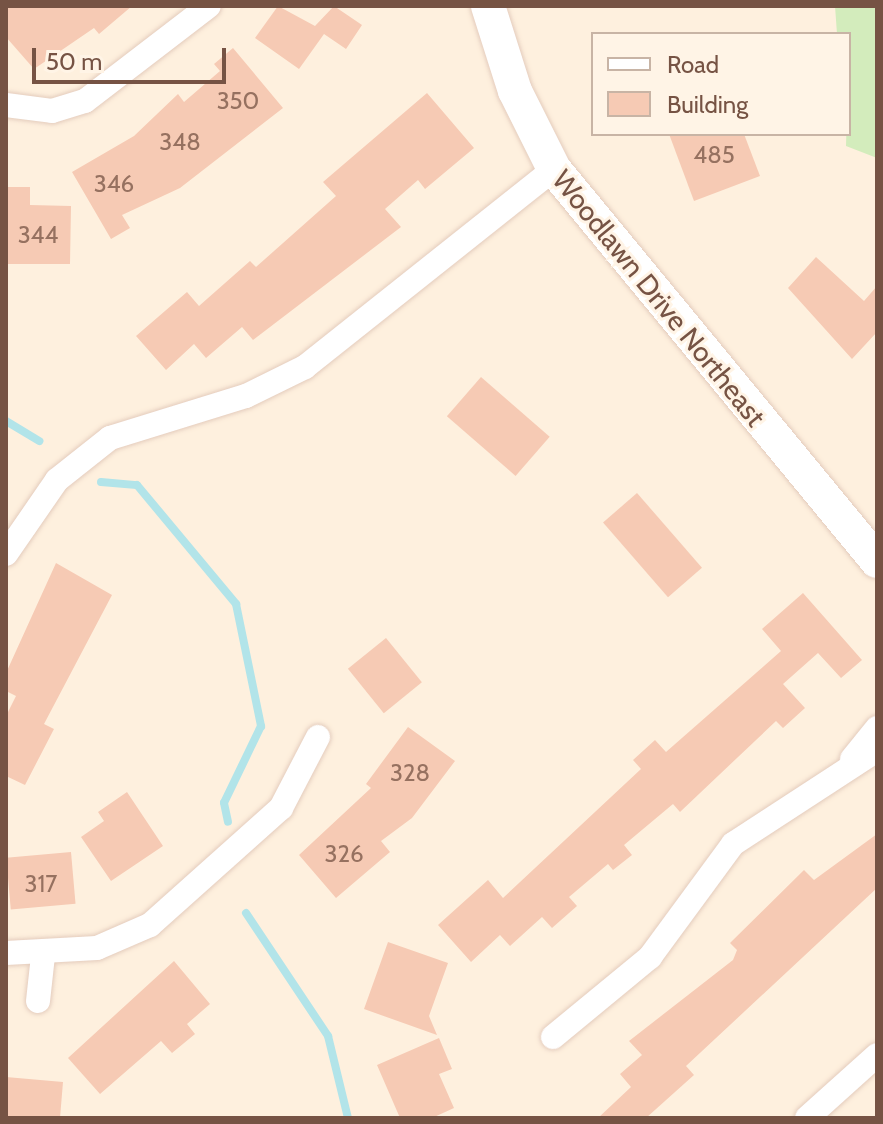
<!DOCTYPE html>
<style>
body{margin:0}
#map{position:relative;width:883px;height:1124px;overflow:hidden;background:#fef0de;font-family:Cabin,sans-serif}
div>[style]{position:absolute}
.green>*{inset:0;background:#d3ecbc}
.stream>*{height:8px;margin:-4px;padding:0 4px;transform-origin:4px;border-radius:4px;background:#b2e4e9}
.building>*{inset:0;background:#f6cab4;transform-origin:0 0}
.roads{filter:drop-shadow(0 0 2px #e4ccbd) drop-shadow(0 0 2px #e4ccbd)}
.street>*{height:24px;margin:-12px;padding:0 12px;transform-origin:12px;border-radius:12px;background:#fff}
.secondary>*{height:34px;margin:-17px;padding:0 17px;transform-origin:17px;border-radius:17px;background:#fff}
span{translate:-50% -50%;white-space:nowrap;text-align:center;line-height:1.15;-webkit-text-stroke:6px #fff4e6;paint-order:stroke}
.number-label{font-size:24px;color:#967160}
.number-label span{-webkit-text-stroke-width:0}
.street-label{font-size:28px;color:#765344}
.frame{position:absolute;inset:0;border:8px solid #765344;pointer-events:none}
.legend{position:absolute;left:591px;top:32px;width:260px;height:104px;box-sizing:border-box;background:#fff4e6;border:2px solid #c8b4a5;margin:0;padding:10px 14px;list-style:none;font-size:24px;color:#765344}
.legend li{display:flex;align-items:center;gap:16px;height:40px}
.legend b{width:40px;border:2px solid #c8b4a5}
.scale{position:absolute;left:32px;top:48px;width:194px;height:36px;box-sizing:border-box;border:4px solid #765344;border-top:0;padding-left:10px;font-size:24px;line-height:28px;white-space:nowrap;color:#765344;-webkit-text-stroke:6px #fff4e6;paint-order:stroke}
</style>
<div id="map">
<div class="green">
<i style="clip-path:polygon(835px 6px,877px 6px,877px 158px,846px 146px,849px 34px,837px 34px)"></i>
</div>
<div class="stream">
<i style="left:6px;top:421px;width:39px;rotate:31deg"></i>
<i style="left:101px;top:482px;width:36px;rotate:5deg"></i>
<i style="left:137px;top:485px;width:155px;rotate:50.2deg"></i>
<i style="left:236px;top:604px;width:125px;rotate:78.4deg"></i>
<i style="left:261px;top:726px;width:85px;rotate:115.7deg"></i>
<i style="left:224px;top:803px;width:19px;rotate:78deg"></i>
<i style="left:246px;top:913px;width:148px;rotate:56.3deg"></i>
<i style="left:328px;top:1036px;width:84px;rotate:76.3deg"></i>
</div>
<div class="building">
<i style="clip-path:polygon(6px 6px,132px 6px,99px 34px,94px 28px,34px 69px,6px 37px)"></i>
<i style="clip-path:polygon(278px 6px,315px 26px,334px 6px,362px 25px,346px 49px,324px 34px,299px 69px,255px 38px)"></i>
<i style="clip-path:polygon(233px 48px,283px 108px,180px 188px,122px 215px,130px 228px,111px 239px,72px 172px,134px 136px,178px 94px,184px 102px,220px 71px,214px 64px)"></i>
<i style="clip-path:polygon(427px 93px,474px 148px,425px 189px,418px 180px,385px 209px,401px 227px,253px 340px,242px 327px,206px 358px,194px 344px,166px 370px,136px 336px,187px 292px,199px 306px,250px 261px,256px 267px,336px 196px,323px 182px)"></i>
<i style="clip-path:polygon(669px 134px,744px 134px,760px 176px,694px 201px)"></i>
<i style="clip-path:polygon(6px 187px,30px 187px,30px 205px,71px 206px,70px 264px,6px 264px)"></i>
<i style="clip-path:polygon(816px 257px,864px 301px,877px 286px,877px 332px,852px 359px,788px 288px)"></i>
<i style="left:481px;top:377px;width:91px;height:52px;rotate:41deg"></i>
<i style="left:637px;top:493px;width:99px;height:45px;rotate:49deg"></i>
<i style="clip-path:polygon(56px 563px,112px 595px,44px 724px,54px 729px,25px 785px,6px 776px,6px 716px,16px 696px,6px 691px,6px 673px)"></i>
<i style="clip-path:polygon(803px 593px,862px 660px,841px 678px,818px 653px,783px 684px,805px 708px,783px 728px,776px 721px,680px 812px,673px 804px,624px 845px,632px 855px,613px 870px,608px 864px,569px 897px,577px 906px,552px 928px,542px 917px,510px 946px,500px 935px,471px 962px,438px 925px,488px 880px,503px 898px,641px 769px,633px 760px,655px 740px,666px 752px,781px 651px,762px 629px)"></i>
<i style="left:386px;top:638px;width:57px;height:49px;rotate:51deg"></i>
<i style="clip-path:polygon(408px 727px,455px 761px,412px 818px,381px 841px,390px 852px,336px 898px,299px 855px,371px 788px,366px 784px)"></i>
<i style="clip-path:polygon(127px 792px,163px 846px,111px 881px,81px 837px,104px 821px,98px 812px)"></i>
<i style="clip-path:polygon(877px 834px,877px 888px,686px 1066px,694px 1075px,646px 1118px,598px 1118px,631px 1087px,620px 1074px,642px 1055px,629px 1041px,733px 960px,737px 950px,730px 943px,804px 870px,814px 880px)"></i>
<i style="left:71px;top:852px;width:52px;height:65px;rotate:85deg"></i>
<i style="clip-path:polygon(388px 942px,448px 963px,429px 1016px,437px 1035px,364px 1009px)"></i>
<i style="clip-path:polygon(174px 961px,210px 1004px,187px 1024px,195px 1034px,172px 1053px,161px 1041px,100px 1094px,68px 1058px)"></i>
<i style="clip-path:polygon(439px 1038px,452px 1069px,439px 1074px,454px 1108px,432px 1118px,400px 1118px,377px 1065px)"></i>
<i style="clip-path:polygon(6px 1077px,63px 1082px,60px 1118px,6px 1118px)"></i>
</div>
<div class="roads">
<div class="street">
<i style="left:6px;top:105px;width:46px;rotate:7.4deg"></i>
<i style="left:52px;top:111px;width:34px;rotate:-17deg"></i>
<i style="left:85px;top:101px;width:156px;rotate:-37.5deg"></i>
<i style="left:6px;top:554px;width:90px;rotate:-55.4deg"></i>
<i style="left:57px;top:480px;width:68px;rotate:-38.4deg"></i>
<i style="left:110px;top:438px;width:142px;rotate:-17.2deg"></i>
<i style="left:246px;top:396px;width:66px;rotate:-26.2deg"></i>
<i style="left:305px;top:367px;width:318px;rotate:-38.5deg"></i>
<i style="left:852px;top:759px;width:40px;rotate:-51deg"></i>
<i style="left:6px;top:953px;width:91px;rotate:-3.1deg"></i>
<i style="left:97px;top:948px;width:58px;rotate:-23.5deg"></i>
<i style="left:150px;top:925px;width:176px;rotate:-41.8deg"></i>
<i style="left:281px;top:808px;width:80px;rotate:-62.5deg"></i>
<i style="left:38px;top:1001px;width:45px;rotate:-83.7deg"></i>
<i style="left:553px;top:1037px;width:126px;rotate:-39.5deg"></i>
<i style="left:650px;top:957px;width:140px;rotate:-53.7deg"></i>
<i style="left:733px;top:844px;width:172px;rotate:-33.1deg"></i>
<i style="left:807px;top:1118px;width:94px;rotate:-42deg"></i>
</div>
<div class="secondary">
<i style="left:488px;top:6px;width:89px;rotate:72.4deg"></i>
<i style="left:515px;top:91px;width:87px;rotate:63.4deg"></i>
<i style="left:554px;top:169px;width:508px;rotate:50.51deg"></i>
</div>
</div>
<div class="number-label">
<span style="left:238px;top:101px">350</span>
<span style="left:180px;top:142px">348</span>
<span style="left:714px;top:155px">485</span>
<span style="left:114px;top:184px">346</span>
<span style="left:38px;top:235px">344</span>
<span style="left:410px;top:773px">328</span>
<span style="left:344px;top:854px">326</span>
<span style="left:41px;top:884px">317</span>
</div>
<div class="street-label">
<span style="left:659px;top:298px;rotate:51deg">Woodlawn Drive Northeast</span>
</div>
<div class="frame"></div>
<ul class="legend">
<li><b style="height:10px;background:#fff"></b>Road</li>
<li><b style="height:22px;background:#f6cab4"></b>Building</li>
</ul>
<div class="scale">50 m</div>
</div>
